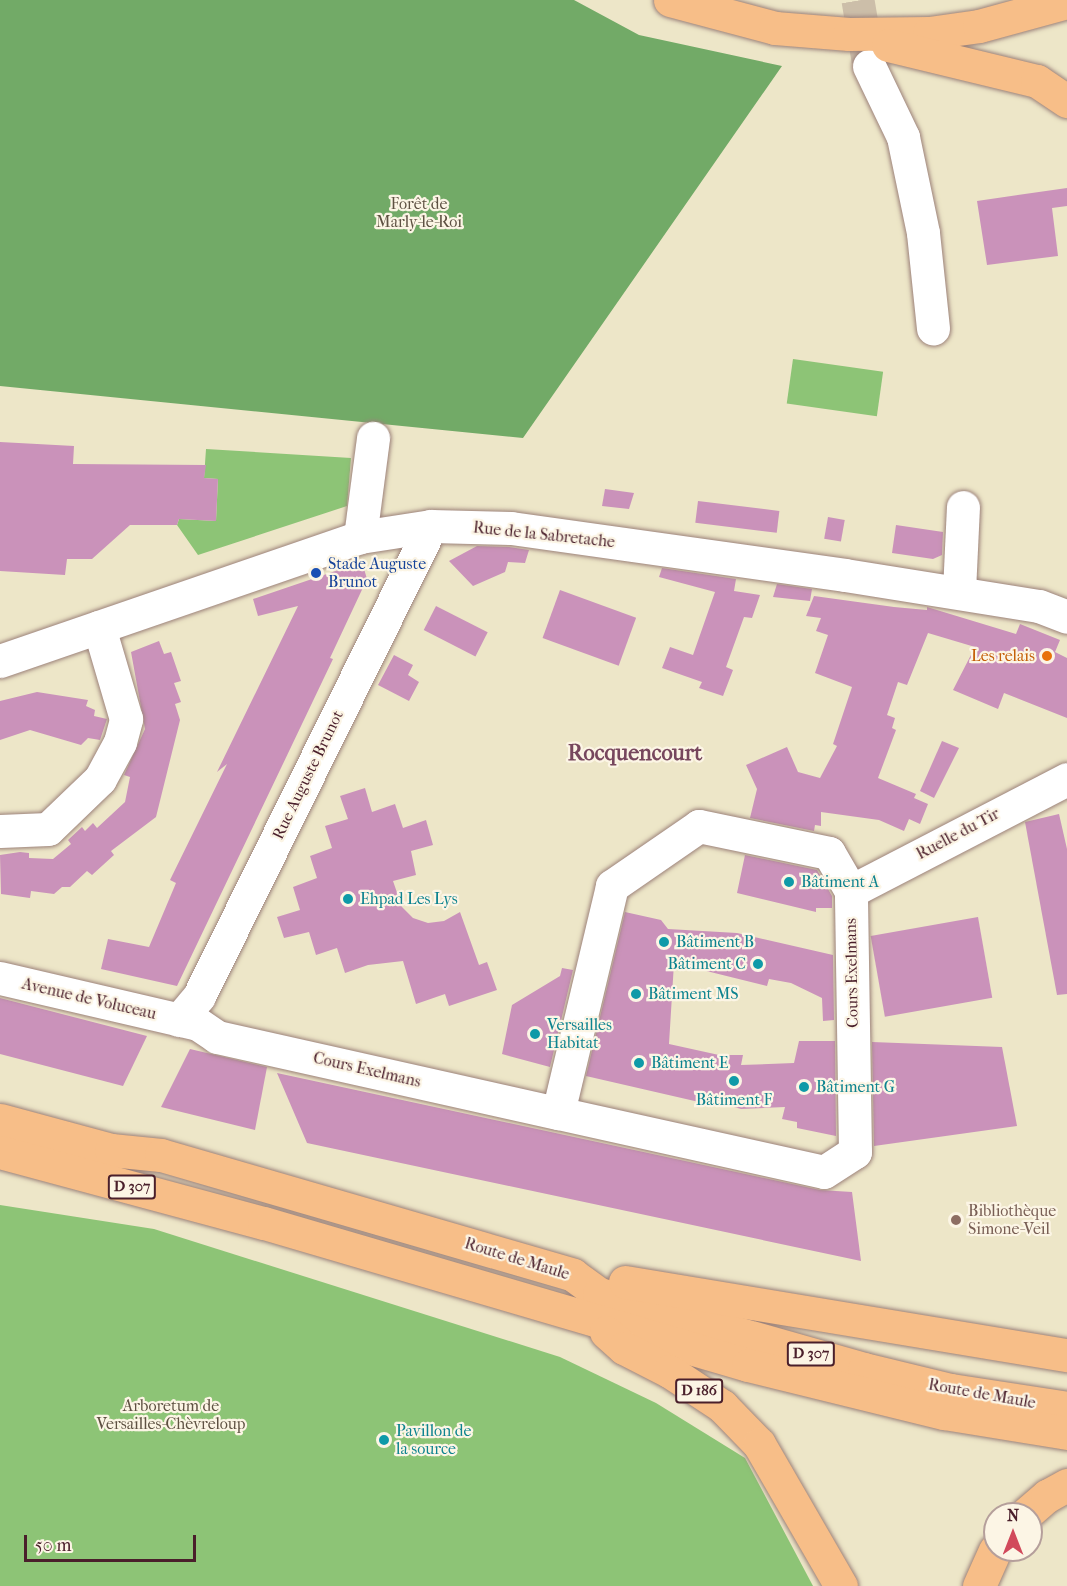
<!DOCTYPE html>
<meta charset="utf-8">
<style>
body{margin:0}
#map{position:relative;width:1067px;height:1586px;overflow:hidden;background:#ede6c8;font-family:"IM FELL French Canon",serif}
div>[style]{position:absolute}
.green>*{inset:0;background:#8dc476;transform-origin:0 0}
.forest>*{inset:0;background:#72aa67}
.building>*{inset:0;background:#ca92ba;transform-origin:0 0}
.minor-tunnel>*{height:33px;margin-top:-16.5px;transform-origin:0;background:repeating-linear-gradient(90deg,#ccbea9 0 33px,transparent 0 49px)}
.roads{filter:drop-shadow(0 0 2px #9c827a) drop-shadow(0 0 2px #9c827a)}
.minor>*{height:33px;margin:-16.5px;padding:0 16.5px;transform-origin:16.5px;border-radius:16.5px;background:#fff}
.major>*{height:33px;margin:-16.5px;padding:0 16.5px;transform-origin:16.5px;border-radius:16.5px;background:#f7be88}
.highway>*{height:33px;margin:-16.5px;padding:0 16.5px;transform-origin:16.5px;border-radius:16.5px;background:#f7be88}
.dots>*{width:16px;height:16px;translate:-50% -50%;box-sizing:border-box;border:3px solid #fcf5e5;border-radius:50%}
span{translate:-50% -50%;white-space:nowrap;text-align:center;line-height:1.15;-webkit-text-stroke:4.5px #fcf5e5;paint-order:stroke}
.shield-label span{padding:2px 4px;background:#fcf5e5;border:2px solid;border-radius:4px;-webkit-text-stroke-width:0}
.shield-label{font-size:15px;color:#4a1f2b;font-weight:700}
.park-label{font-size:16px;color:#5e5142}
.street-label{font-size:16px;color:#4a1f2b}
.transit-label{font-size:16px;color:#164399}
.left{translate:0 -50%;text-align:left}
.food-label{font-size:16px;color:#c56008}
.right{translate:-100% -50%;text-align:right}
.culture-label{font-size:16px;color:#0d838f}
.education-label{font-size:16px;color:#785e54}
.district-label{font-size:22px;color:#77475d;font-weight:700}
.north{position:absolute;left:983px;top:1502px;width:60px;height:60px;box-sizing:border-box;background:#fcf5e5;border:2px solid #b59f9b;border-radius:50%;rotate:0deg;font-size:16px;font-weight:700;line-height:24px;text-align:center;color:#4a1f2b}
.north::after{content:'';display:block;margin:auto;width:21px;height:27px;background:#d1495b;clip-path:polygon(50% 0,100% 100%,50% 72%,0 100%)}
.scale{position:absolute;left:24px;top:1535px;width:172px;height:27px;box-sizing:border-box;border:3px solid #4a1f2b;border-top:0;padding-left:8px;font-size:18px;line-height:21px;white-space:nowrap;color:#4a1f2b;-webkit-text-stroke:4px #fcf5e5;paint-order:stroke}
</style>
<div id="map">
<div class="green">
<i style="left:793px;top:359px;width:91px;height:45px;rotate:8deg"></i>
<i style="clip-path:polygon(206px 449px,351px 458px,347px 506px,198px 555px,177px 525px,179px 519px,216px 521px,218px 479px,204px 478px)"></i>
<i style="clip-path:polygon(0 1205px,154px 1229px,560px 1357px,656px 1403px,745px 1458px,813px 1586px,0 1586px)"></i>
</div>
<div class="forest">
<i style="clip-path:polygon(0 0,574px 0,639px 35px,782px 66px,523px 438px,0 386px)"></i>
</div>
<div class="building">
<i style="clip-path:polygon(1067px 188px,1067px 206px,1052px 208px,1058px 256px,987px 265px,977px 201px)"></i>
<i style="clip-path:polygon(0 442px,74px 446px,73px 464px,206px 465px,204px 478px,218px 479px,216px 521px,179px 519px,177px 525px,130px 525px,92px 559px,67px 559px,65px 575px,0 571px)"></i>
<i style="clip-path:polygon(605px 489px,634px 493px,629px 509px,602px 506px)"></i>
<i style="left:698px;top:501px;width:82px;height:22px;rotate:7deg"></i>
<i style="left:828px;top:517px;width:17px;height:22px;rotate:10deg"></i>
<i style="clip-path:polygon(896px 525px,943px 532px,942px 555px,933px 559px,892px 553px)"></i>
<i style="clip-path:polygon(477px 546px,509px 547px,529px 550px,525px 563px,508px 562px,505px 572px,473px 586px,449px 561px)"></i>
<i style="clip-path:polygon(362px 562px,367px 579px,330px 658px,333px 659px,177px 986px,101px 969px,108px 939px,149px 947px,176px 883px,170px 880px,227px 764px,217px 772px,298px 606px,258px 616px,253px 599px)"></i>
<i style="clip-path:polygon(662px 568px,736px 579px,734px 591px,760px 595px,752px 618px,744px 617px,726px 667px,733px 670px,723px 696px,699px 688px,702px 682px,662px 668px,670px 647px,693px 655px,715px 592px,659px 577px)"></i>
<i style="clip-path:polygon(777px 584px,812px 589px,810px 601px,773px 597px)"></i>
<i style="left:560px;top:590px;width:81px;height:51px;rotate:20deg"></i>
<i style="clip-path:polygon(814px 596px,894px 607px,927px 610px,927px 607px,1016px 634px,1020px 624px,1060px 640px,1055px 652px,1067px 658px,1067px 718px,1004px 693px,998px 709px,953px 690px,975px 647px,928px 633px,907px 685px,898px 682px,887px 715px,895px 718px,892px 728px,896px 730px,878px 778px,916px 794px,914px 798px,928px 804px,920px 824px,909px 819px,904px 831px,879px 820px,821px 812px,821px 826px,815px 825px,814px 831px,750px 818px,757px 789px,746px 765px,787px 747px,798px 772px,820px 778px,837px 746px,833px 744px,852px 687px,815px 673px,828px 635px,816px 631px,821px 618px,806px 616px)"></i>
<i style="left:436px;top:606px;width:58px;height:27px;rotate:27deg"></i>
<i style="clip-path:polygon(159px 641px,164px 654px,171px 652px,181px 681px,174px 683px,181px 702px,175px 704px,180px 720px,156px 817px,111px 851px,114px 855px,92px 875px,87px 871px,70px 887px,62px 887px,54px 894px,31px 891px,30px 898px,1px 894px,0 855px,20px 852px,29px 853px,29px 858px,53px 859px,71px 844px,68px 840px,82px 827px,85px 831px,93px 823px,97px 828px,125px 802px,130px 777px,124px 775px,145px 729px,131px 652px)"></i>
<i style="clip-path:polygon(394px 655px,413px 665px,408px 675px,419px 682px,409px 701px,378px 685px)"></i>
<i style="clip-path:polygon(37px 692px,88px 700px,86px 706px,95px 710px,94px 716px,107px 719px,100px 740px,88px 738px,81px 745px,30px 730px,0 740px,0 701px)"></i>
<i style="clip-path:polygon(942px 741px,959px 748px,934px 798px,920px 791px)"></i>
<i style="clip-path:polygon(365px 788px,372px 812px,395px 804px,403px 828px,426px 820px,433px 845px,411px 851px,416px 875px,393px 881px,402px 907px,413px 918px,428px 923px,444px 921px,460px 912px,479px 965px,487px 962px,497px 990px,449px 1006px,445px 994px,416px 1004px,403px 961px,368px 965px,345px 973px,337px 948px,316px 955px,309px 932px,284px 938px,277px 917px,300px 910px,293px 887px,317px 878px,310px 856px,332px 848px,325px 826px,348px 819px,340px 796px)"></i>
<i style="clip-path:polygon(1059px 814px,1067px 849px,1067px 994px,1057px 995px,1025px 822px)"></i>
<i style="clip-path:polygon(745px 855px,817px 870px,832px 896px,832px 908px,816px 908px,816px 912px,737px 893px)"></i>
<i style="clip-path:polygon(625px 912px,661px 920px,668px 929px,737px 933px,833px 955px,834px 1020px,823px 1021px,822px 998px,791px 983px,769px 979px,767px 986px,674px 963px,669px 1044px,719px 1055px,743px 1055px,741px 1065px,794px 1063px,799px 1041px,835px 1041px,836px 1136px,797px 1128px,797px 1122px,782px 1119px,785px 1107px,741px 1109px,713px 1101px,712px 1105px,586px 1076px)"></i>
<i style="left:978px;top:917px;width:82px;height:109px;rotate:80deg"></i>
<i style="clip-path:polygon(562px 968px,573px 970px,550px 1067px,502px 1054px,512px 1005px,560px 976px)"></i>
<i style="clip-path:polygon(0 998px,147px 1036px,123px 1086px,0 1054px)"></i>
<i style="clip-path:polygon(872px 1042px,1002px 1047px,1017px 1126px,874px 1146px)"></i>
<i style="clip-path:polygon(190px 1049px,267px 1067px,255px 1130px,161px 1107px)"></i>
<i style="clip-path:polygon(277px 1073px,820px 1190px,852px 1192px,861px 1261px,307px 1143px)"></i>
</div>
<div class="minor-tunnel">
<i style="left:858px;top:0;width:61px;rotate:80.5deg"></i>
</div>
<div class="roads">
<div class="minor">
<i style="left:869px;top:66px;width:79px;rotate:64.4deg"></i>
<i style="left:903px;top:137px;width:98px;rotate:78.2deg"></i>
<i style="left:923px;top:233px;width:96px;rotate:84deg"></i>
<i style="left:360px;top:537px;width:100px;rotate:-82.5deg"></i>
<i style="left:959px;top:591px;width:84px;rotate:-87.3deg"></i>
<i style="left:0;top:661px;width:381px;rotate:-19deg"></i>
<i style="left:360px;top:537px;width:72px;rotate:-8.8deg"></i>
<i style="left:431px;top:526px;width:80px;rotate:1.4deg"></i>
<i style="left:511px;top:528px;width:337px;rotate:8deg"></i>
<i style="left:845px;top:575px;width:196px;rotate:9.1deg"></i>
<i style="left:1039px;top:606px;width:30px;rotate:21deg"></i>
<i style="left:0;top:831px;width:48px;rotate:-2.4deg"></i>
<i style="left:48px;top:829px;width:72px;rotate:-43.9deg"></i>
<i style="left:100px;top:779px;width:42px;rotate:-61.6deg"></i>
<i style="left:120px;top:742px;width:24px;rotate:-75deg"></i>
<i style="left:126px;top:719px;width:96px;rotate:-106.4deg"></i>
<i style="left:851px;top:891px;width:243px;rotate:-27.4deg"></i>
<i style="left:0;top:978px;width:203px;rotate:13.1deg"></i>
<i style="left:198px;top:1024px;width:23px;rotate:34deg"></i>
<i style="left:217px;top:1037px;width:349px;rotate:12.6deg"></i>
<i style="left:558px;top:1113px;width:272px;rotate:12.5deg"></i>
<i style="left:824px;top:1172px;width:37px;rotate:-33deg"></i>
<i style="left:855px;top:1152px;width:261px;rotate:-90.9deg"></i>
<i style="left:851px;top:891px;width:44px;rotate:-120.1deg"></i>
<i style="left:829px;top:853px;width:133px;rotate:-168.3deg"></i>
<i style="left:699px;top:826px;width:106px;rotate:145.4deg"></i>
<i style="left:612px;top:886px;width:233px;rotate:103.4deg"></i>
<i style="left:179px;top:1020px;width:31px;rotate:-50deg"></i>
<i style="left:199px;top:996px;width:524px;rotate:-63.73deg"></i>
</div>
<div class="major">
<i style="left:0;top:1120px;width:115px;rotate:15.1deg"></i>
<i style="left:111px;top:1150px;width:50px;rotate:5.7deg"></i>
<i style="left:161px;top:1155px;width:429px;rotate:16.2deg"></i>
<i style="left:573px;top:1275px;width:32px;rotate:36deg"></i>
<i style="left:599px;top:1294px;width:275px;rotate:15.8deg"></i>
<i style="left:864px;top:1369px;width:89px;rotate:13.6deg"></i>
<i style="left:951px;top:1390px;width:117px;rotate:8.8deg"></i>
<i style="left:0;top:1152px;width:273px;rotate:15.1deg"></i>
<i style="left:264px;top:1223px;width:504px;rotate:16.35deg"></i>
<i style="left:748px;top:1365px;width:202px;rotate:13.8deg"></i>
<i style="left:944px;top:1413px;width:125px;rotate:9.2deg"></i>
<i style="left:625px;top:1282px;width:448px;rotate:9.4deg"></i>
<i style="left:606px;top:1332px;width:24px;rotate:42deg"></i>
<i style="left:624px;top:1348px;width:51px;rotate:27.1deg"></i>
<i style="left:669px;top:1371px;width:64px;rotate:33.4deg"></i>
<i style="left:722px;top:1406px;width:53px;rotate:45.8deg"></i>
<i style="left:759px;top:1444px;width:164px;rotate:60deg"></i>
<i style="left:1026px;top:1514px;width:28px;rotate:-41deg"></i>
<i style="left:1047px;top:1496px;width:23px;rotate:-29deg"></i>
<i style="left:979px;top:1586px;width:39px;rotate:-66deg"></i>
</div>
<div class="highway">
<i style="left:670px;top:0;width:109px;rotate:14.9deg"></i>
<i style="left:775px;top:28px;width:74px;rotate:4.6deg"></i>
<i style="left:849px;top:34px;width:80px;rotate:-0.7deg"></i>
<i style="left:929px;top:33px;width:50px;rotate:-8deg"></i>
<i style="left:979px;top:26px;width:91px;rotate:-15.3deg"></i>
<i style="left:888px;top:45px;width:153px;rotate:13.6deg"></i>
<i style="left:1037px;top:81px;width:36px;rotate:34deg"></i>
</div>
</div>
<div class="dots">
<i style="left:316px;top:573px;background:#1a4fb4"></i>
<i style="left:1047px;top:656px;background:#e8710a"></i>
<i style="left:789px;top:882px;background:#0f9aa8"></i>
<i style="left:348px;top:899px;background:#0f9aa8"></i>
<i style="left:664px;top:942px;background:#0f9aa8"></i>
<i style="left:758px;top:964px;background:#0f9aa8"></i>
<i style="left:636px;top:994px;background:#0f9aa8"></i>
<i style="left:535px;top:1034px;background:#0f9aa8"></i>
<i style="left:639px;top:1063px;background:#0f9aa8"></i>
<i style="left:734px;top:1081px;background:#0f9aa8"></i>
<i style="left:804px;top:1087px;background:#0f9aa8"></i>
<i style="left:956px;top:1220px;background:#8d6e63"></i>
<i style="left:384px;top:1440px;background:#0f9aa8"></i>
</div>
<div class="shield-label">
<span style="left:132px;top:1187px">D 307</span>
<span style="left:811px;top:1354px">D 307</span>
<span style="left:699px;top:1391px">D 186</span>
</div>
<div class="park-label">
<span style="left:419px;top:213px">Forêt de<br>Marly-le-Roi</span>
<span style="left:171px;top:1415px">Arboretum de<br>Versailles-Chèvreloup</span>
</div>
<div class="street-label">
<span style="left:544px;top:535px;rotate:6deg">Rue de la Sabretache</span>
<span style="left:308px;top:775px;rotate:-64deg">Rue Auguste Brunot</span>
<span style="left:958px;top:834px;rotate:-28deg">Ruelle du Tir</span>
<span style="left:852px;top:973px;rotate:-91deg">Cours Exelmans</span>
<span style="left:89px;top:999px;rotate:13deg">Avenue de Voluceau</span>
<span style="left:367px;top:1070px;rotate:13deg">Cours Exelmans</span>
<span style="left:517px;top:1259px;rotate:17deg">Route de Maule</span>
<span style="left:982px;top:1394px;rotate:10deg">Route de Maule</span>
</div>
<div class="transit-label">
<span class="left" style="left:328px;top:573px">Stade Auguste<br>Brunot</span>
</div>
<div class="food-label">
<span class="right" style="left:1035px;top:656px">Les relais</span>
</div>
<div class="culture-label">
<span class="left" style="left:801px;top:882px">Bâtiment A</span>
<span class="left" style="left:360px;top:899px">Ehpad Les Lys</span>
<span class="left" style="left:676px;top:942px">Bâtiment B</span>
<span class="right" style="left:746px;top:964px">Bâtiment C</span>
<span class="left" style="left:648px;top:994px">Bâtiment MS</span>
<span class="left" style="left:547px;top:1034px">Versailles<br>Habitat</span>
<span class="left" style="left:651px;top:1063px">Bâtiment E</span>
<span class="left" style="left:816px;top:1087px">Bâtiment G</span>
<span style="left:734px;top:1100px">Bâtiment F</span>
<span class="left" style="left:396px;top:1440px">Pavillon de<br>la source</span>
</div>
<div class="education-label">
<span class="left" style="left:968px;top:1220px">Bibliothèque<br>Simone-Veil</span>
</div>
<div class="district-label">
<span style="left:635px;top:754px">Rocquencourt</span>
</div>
<div class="north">N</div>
<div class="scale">50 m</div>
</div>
